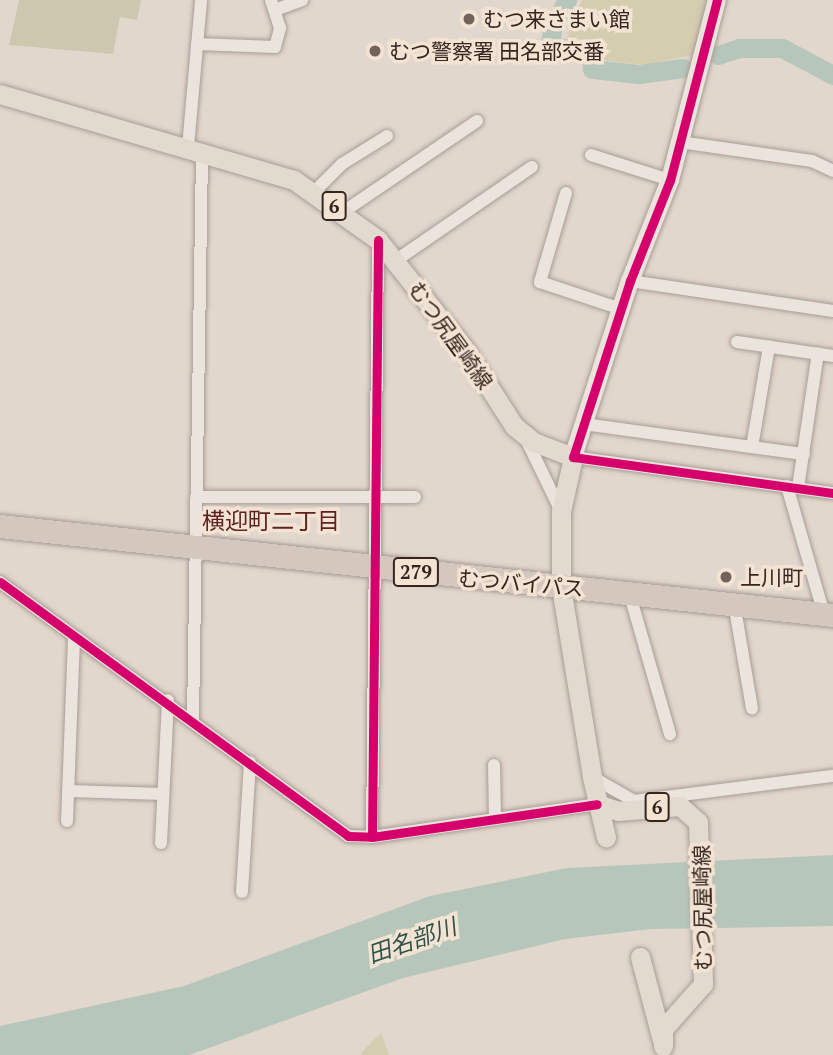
<!DOCTYPE html>
<meta charset="utf-8">
<style>
body{margin:0}
#map{position:relative;width:833px;height:1055px;overflow:hidden;background:#e2d7cc;font-family:"PT Serif","Noto Sans JP",serif}
div>[style]{position:absolute}
.green>*{inset:0;background:#d4cdb0}
.cemetery>*{inset:0;background:#cec7af}
.water>*{inset:0;background:#b7c6ba}
.river>*{height:19px;margin:-9.5px;padding:0 9.5px;transform-origin:9.5px;border-radius:9.5px;background:#b7c6ba}
.roads{filter:drop-shadow(0 0 2px #a79d96) drop-shadow(0 0 2px #a79d96)}
.street>*{height:12px;margin:-6px;padding:0 6px;transform-origin:6px;border-radius:6px;background:#eae4dd}
.secondary>*{height:18px;margin:-9px;padding:0 9px;transform-origin:9px;border-radius:9px;background:#eae4dd}
.primary>*{height:19px;margin:-9.5px;padding:0 9.5px;transform-origin:9.5px;border-radius:9.5px;background:#e2d9cf}
.highway>*{height:23px;margin:-11.5px;padding:0 11.5px;transform-origin:11.5px;border-radius:11.5px;background:#d4c7be}
.cycleway>*{height:9px;margin:-4.5px;padding:0 4.5px;transform-origin:4.5px;border-radius:4.5px;background:#d6006c}
.dots>*{width:19px;height:19px;translate:-50% -50%;box-sizing:border-box;border:4px solid #f2e3d3;border-radius:50%}
span{translate:-50% -50%;white-space:nowrap;text-align:center;line-height:1.15;-webkit-text-stroke:7px #f2e3d3;paint-order:stroke}
.shield-label span{padding:2px 5px;background:#f2e3d3;border:2px solid;border-radius:5px;-webkit-text-stroke-width:0}
.shield-label{font-size:19px;color:#34251f;font-weight:700}
.poi-label{font-size:21px;color:#34251f}
.left{translate:0 -50%;text-align:left}
.street-label{font-size:21px;color:#34251f}
.neighbourhood-label{font-size:23px;color:#5e2221}
.water-label{font-size:23px;color:#2f534a;font-style:italic}
</style>
<div id="map">
<div class="green">
<i style="clip-path:polygon(582px 0,710px 0,701px 53px,645px 65px,603px 60px,599px 44px,567px 37px)"></i>
<i style="clip-path:polygon(381px 1033px,389px 1055px,361px 1055px,361px 1053px)"></i>
</div>
<div class="cemetery">
<i style="clip-path:polygon(19px 0,141px 0,137px 20px,120px 17px,113px 54px,9px 45px)"></i>
</div>
<div class="water">
<i style="clip-path:polygon(833px 855px,833px 926px,651px 929px,565px 939px,403px 978px,189px 1055px,0 1055px,0 1026px,184px 986px,430px 896px,567px 868px)"></i>
</div>
<div class="river">
<i style="left:567px;top:0;width:26px;rotate:119deg"></i>
<i style="left:554px;top:23px;width:24px;rotate:102deg"></i>
<i style="left:549px;top:46px;width:41px;rotate:8.3deg"></i>
<i style="left:590px;top:52px;width:17px;rotate:83deg"></i>
<i style="left:592px;top:69px;width:47px;rotate:6.1deg"></i>
<i style="left:639px;top:74px;width:44px;rotate:-7.8deg"></i>
<i style="left:718px;top:55px;width:22px;rotate:-18deg"></i>
<i style="left:739px;top:48px;width:43px"></i>
<i style="left:782px;top:48px;width:58px;rotate:27.9deg"></i>
</div>
<div class="roads">
<div class="street">
<i style="left:275px;top:10px;width:29px;rotate:-20deg"></i>
<i style="left:197px;top:44px;width:78px;rotate:2.2deg"></i>
<i style="left:275px;top:47px;width:20px;rotate:-75deg"></i>
<i style="left:280px;top:28px;width:29px;rotate:-108deg"></i>
<i style="left:680px;top:142px;width:133px;rotate:8.2deg"></i>
<i style="left:812px;top:161px;width:23px;rotate:25deg"></i>
<i style="left:188px;top:147px;width:148px;rotate:-84.9deg"></i>
<i style="left:591px;top:155px;width:83px;rotate:17.6deg"></i>
<i style="left:313px;top:193px;width:41px;rotate:-45deg"></i>
<i style="left:342px;top:164px;width:53px;rotate:-31.9deg"></i>
<i style="left:566px;top:193px;width:93px;rotate:106.3deg"></i>
<i style="left:540px;top:282px;width:85px;rotate:18.4deg"></i>
<i style="left:343px;top:212px;width:162px;rotate:-34.2deg"></i>
<i style="left:395px;top:261px;width:166px;rotate:-34.5deg"></i>
<i style="left:630px;top:281px;width:205px;rotate:8.4deg"></i>
<i style="left:737px;top:342px;width:97px;rotate:8.3deg"></i>
<i style="left:584px;top:424px;width:222px;rotate:7.8deg"></i>
<i style="left:525px;top:437px;width:82px;rotate:64.1deg"></i>
<i style="left:752px;top:447px;width:102px;rotate:-80.4deg"></i>
<i style="left:573px;top:457px;width:262px;rotate:7.9deg"></i>
<i style="left:787px;top:486px;width:133px;rotate:73.9deg"></i>
<i style="left:798px;top:488px;width:136px;rotate:-81.6deg"></i>
<i style="left:196px;top:497px;width:219px"></i>
<i style="left:0;top:582px;width:431px;rotate:36.1deg"></i>
<i style="left:348px;top:836px;width:24px;rotate:2deg"></i>
<i style="left:372px;top:837px;width:227px;rotate:-8.3deg"></i>
<i style="left:629px;top:592px;width:148px;rotate:73.9deg"></i>
<i style="left:734px;top:603px;width:107px;rotate:80.3deg"></i>
<i style="left:193px;top:720px;width:568px;rotate:-89.09deg"></i>
<i style="left:494px;top:765px;width:54px;rotate:88.9deg"></i>
<i style="left:592px;top:777px;width:48px;rotate:29.7deg"></i>
<i style="left:634px;top:801px;width:201px;rotate:-7.2deg"></i>
<i style="left:68px;top:791px;width:95px;rotate:1.8deg"></i>
<i style="left:67px;top:821px;width:184px;rotate:-87.8deg"></i>
<i style="left:372px;top:837px;width:596px;rotate:-89.42deg"></i>
<i style="left:161px;top:843px;width:143px;rotate:-87.2deg"></i>
<i style="left:242px;top:892px;width:130px;rotate:-86.5deg"></i>
</div>
<div class="secondary">
<i style="left:573px;top:457px;width:185px;rotate:-72.1deg"></i>
<i style="left:630px;top:281px;width:109px;rotate:-68.4deg"></i>
<i style="left:670px;top:180px;width:186px;rotate:-75.4deg"></i>
</div>
<div class="primary">
<i style="left:0;top:94px;width:306px;rotate:16.3deg"></i>
<i style="left:294px;top:180px;width:103px;rotate:35.5deg"></i>
<i style="left:378px;top:240px;width:142px;rotate:51.6deg"></i>
<i style="left:466px;top:351px;width:89px;rotate:57.4deg"></i>
<i style="left:514px;top:426px;width:26px;rotate:39deg"></i>
<i style="left:534px;top:442px;width:42px;rotate:21deg"></i>
<i style="left:573px;top:457px;width:55px;rotate:102.5deg"></i>
<i style="left:561px;top:511px;width:76px;rotate:90deg"></i>
<i style="left:561px;top:587px;width:193px;rotate:80.7deg"></i>
<i style="left:592px;top:777px;width:62px;rotate:76.9deg"></i>
<i style="left:597px;top:804px;width:22px;rotate:18deg"></i>
<i style="left:618px;top:811px;width:62px;rotate:-4.6deg"></i>
<i style="left:680px;top:806px;width:24px;rotate:42deg"></i>
<i style="left:698px;top:822px;width:162px;rotate:88.2deg"></i>
<i style="left:703px;top:984px;width:60px;rotate:131.6deg"></i>
<i style="left:663px;top:1029px;width:17px;rotate:90deg"></i>
<i style="left:640px;top:957px;width:86px;rotate:75.2deg"></i>
</div>
<div class="highway">
<i style="left:0;top:526px;width:838px;rotate:6.1deg"></i>
</div>
</div>
<div class="cycleway">
<i style="left:717px;top:0;width:186px;rotate:104.6deg"></i>
<i style="left:670px;top:180px;width:109px;rotate:111.6deg"></i>
<i style="left:630px;top:281px;width:185px;rotate:107.9deg"></i>
<i style="left:573px;top:457px;width:262px;rotate:7.9deg"></i>
<i style="left:0;top:582px;width:431px;rotate:36.1deg"></i>
<i style="left:348px;top:836px;width:24px;rotate:2deg"></i>
<i style="left:372px;top:837px;width:227px;rotate:-8.3deg"></i>
<i style="left:372px;top:837px;width:597px;rotate:-89.42deg"></i>
</div>
<div class="dots">
<i style="left:469px;top:19px;background:#71635c"></i>
<i style="left:375px;top:51px;background:#71635c"></i>
<i style="left:726px;top:577px;background:#71635c"></i>
</div>
<div class="shield-label">
<span style="left:334px;top:206px">6</span>
<span style="left:416px;top:572px">279</span>
<span style="left:657px;top:807px">6</span>
</div>
<div class="poi-label">
<span class="left" style="left:483px;top:19px">むつ来さまい館</span>
<span class="left" style="left:389px;top:51px">むつ警察署 田名部交番</span>
<span class="left" style="left:740px;top:577px">上川町</span>
</div>
<div class="street-label">
<span style="left:451px;top:335px;rotate:54deg">むつ尻屋崎線</span>
<span style="left:521px;top:583px;rotate:5deg">むつバイパス</span>
<span style="left:702px;top:908px;rotate:-91deg">むつ尻屋崎線</span>
</div>
<div class="neighbourhood-label">
<span style="left:271px;top:521px">横迎町二丁目</span>
</div>
<div class="water-label">
<span style="left:412px;top:941px;rotate:-19deg">田名部川</span>
</div>
</div>
